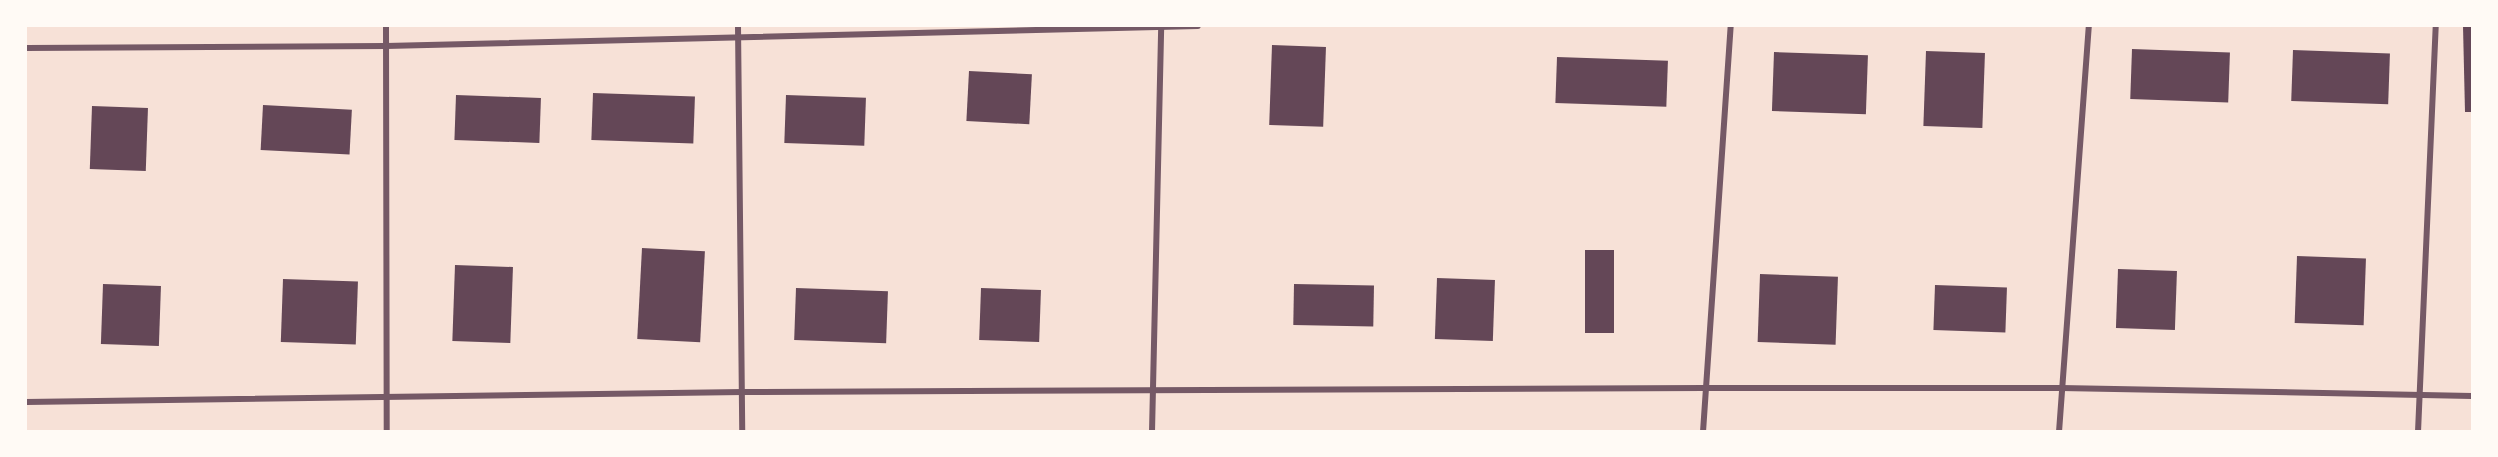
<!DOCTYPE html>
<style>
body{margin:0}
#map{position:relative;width:2498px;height:457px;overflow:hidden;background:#f7e1d7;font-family:Lato,sans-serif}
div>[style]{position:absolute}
.building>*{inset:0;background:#644757;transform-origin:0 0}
.minor>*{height:6px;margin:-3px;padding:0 3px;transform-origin:3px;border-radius:3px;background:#755966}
span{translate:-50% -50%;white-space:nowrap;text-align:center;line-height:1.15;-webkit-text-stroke:4.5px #fffaf5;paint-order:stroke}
.frame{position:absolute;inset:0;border:27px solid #fffaf5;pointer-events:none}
</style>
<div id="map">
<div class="building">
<i style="clip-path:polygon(2463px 26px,2472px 26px,2472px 112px,2465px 112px)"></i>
<i style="left:1272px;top:45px;width:54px;height:80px;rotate:2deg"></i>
<i style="left:2132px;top:49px;width:98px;height:50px;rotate:2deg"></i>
<i style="left:2293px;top:50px;width:97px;height:51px;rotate:2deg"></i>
<i style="left:1926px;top:51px;width:59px;height:75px;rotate:2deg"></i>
<i style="left:1774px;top:52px;width:94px;height:59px;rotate:2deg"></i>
<i style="left:1557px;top:57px;width:111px;height:46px;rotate:2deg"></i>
<i style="left:969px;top:71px;width:63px;height:50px;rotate:3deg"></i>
<i style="left:593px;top:93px;width:102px;height:47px;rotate:2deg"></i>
<i style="left:456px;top:95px;width:85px;height:45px;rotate:2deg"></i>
<i style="left:786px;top:95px;width:80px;height:48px;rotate:2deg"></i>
<i style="left:263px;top:105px;width:89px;height:45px;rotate:3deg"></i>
<i style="left:92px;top:106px;width:56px;height:63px;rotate:2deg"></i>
<i style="left:642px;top:248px;width:63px;height:91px;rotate:3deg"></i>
<i style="left:1585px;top:250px;width:29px;height:83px"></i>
<i style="left:2297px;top:256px;width:69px;height:67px;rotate:2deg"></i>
<i style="left:455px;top:265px;width:58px;height:76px;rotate:2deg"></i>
<i style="left:2118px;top:269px;width:59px;height:59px;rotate:2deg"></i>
<i style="left:1760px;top:274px;width:78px;height:68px;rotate:2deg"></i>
<i style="left:1437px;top:278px;width:58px;height:61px;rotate:2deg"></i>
<i style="left:283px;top:279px;width:75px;height:63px;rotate:2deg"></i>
<i style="left:103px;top:284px;width:58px;height:60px;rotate:2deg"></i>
<i style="left:1294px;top:284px;width:80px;height:41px;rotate:1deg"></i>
<i style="left:1935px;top:285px;width:72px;height:45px;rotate:2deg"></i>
<i style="left:796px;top:288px;width:92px;height:52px;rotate:2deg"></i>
<i style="left:981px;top:288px;width:60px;height:52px;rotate:2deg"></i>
</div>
<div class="minor">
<i style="left:386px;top:26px;width:406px;rotate:89.9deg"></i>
<i style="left:738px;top:26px;width:406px;rotate:89.4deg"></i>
<i style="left:26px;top:48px;width:360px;rotate:-0.3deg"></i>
<i style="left:386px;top:46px;width:812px;rotate:-1.41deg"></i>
<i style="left:26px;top:402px;width:717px;rotate:-0.8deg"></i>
<i style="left:743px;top:392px;width:961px;rotate:-0.24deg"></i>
<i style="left:1704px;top:388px;width:357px"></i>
<i style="left:2061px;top:388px;width:411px;rotate:1.1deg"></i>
<i style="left:1152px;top:432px;width:405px;rotate:-88.7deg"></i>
<i style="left:1703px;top:432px;width:407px;rotate:-86.1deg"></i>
<i style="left:2059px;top:432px;width:407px;rotate:-85.8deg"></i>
<i style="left:2418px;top:432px;width:406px;rotate:-87.5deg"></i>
</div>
<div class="frame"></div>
</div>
